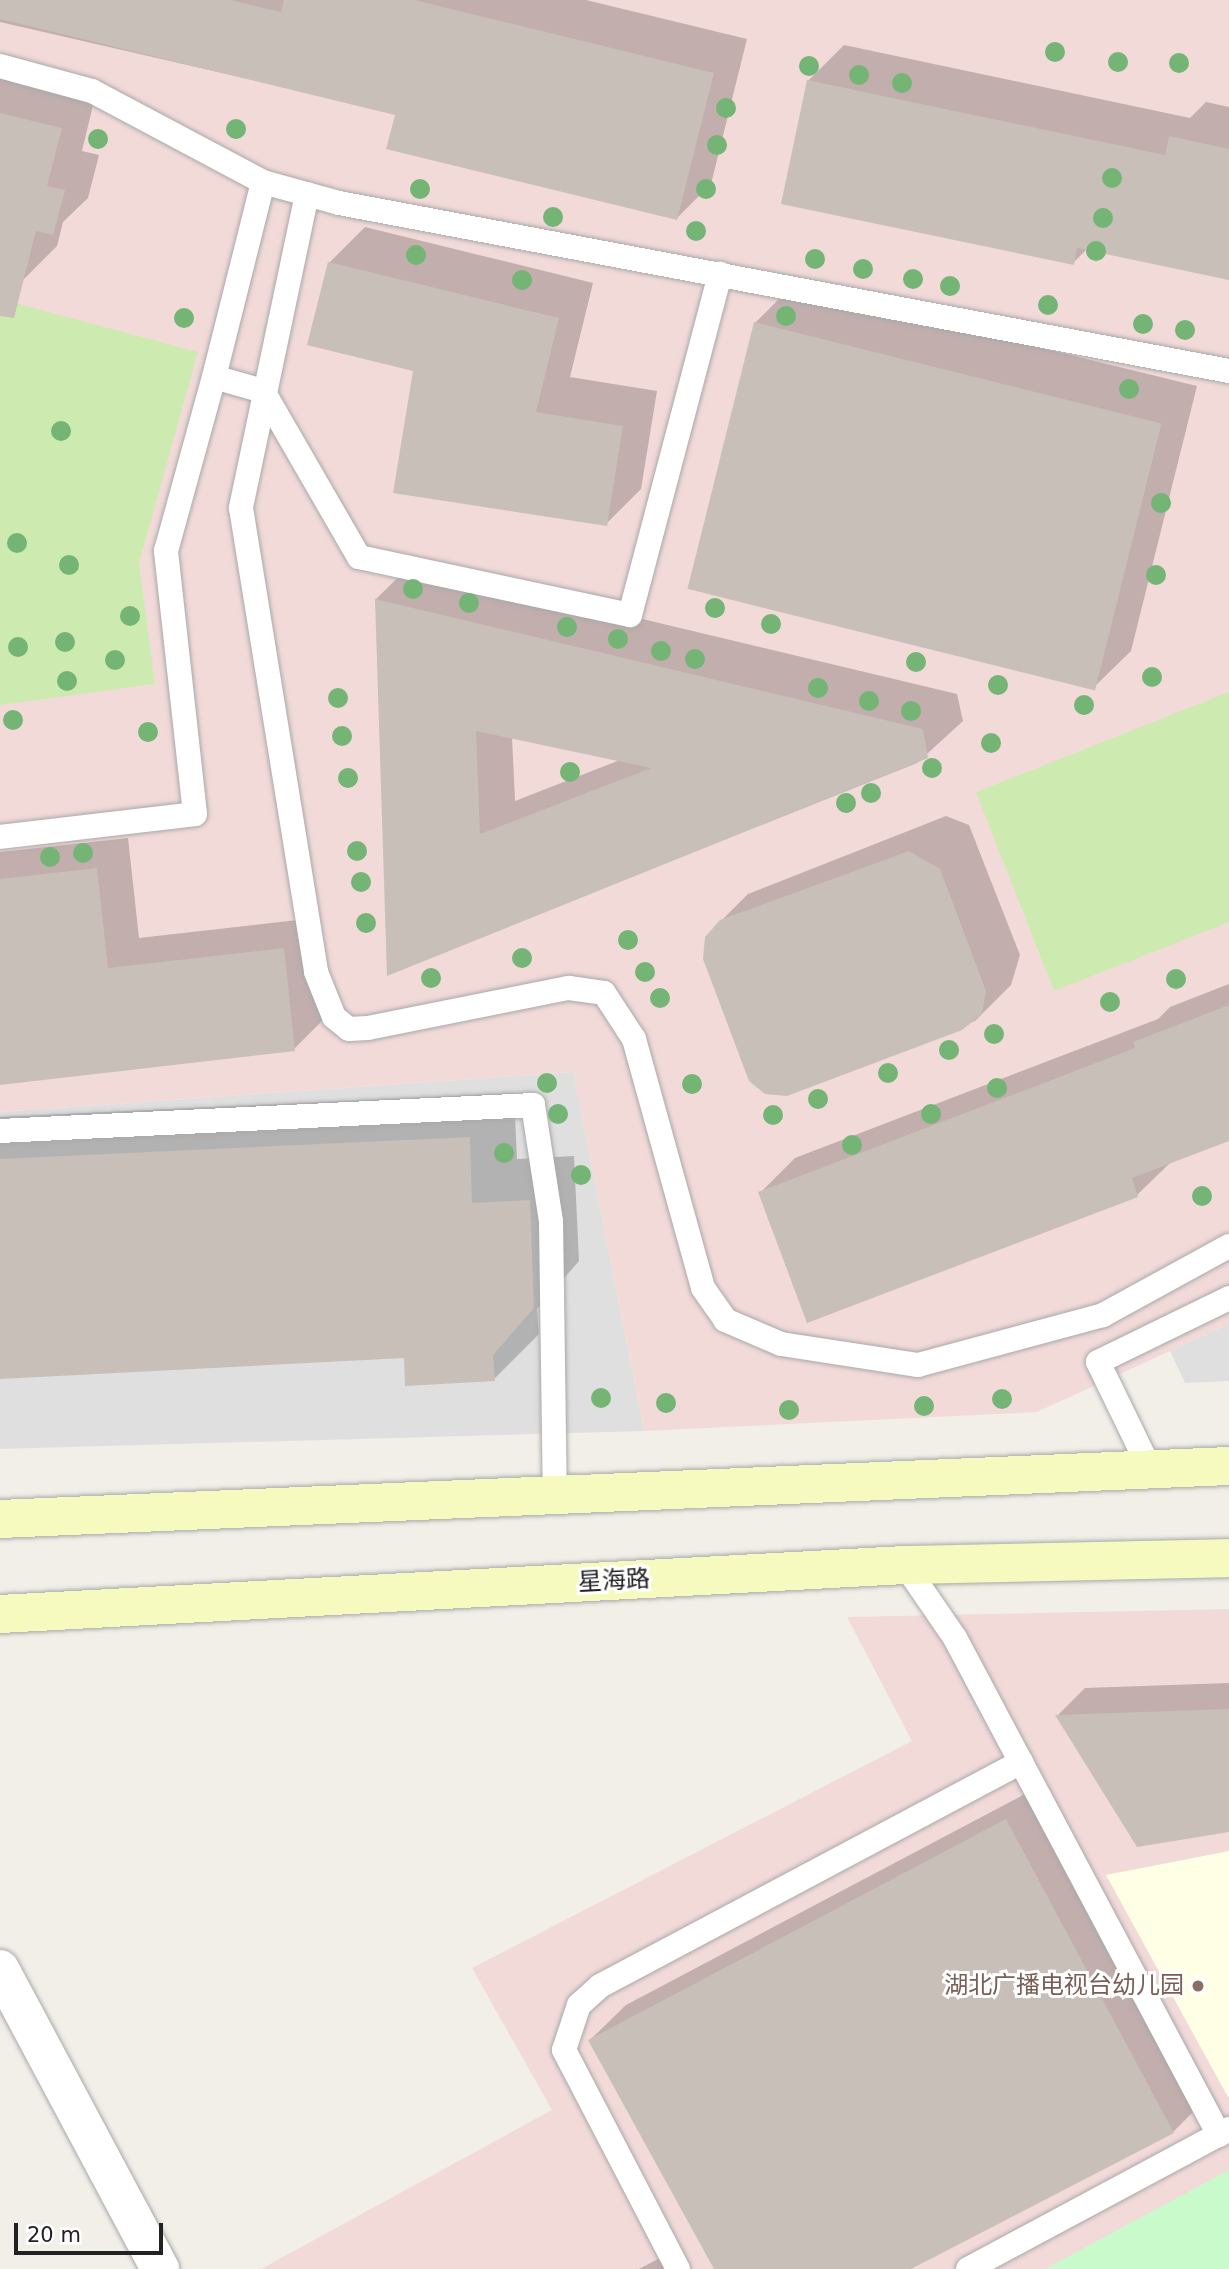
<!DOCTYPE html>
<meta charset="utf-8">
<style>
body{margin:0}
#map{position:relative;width:1229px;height:2269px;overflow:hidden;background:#f2efe9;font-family:"DejaVu Sans","Noto Sans SC",sans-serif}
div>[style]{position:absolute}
.residential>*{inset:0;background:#e0dfdf}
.commercial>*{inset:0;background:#f2dad9}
.education>*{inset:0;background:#ffffe5}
.grass>*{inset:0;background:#cdebb0}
.park>*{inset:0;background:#c8facc}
.shadow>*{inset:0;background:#0003}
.building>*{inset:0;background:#c7bfb8;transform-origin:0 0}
.roads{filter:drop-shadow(0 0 2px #a9a9a9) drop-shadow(0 0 2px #a9a9a9)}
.lane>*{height:24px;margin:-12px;padding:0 12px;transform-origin:12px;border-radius:12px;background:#fff}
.street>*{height:38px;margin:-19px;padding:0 19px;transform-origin:19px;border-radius:19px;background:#fff}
.secondary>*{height:38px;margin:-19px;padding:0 19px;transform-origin:19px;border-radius:19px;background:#f7fabf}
.trees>*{width:20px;height:20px;margin:-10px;border-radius:50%;background:#74b475}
.dots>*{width:19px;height:19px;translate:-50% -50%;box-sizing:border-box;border:4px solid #fff;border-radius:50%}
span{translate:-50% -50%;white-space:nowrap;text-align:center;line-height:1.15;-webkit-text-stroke:6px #fff;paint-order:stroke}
.street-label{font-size:24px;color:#222}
.education-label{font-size:24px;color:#785e54}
.right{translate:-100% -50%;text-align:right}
.scale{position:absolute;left:14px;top:2223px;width:149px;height:32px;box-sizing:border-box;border:4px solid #222;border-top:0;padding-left:9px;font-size:21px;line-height:24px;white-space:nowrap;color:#222;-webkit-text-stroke:5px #fff;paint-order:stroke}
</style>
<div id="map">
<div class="residential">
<i style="clip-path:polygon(573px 1072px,644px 1431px,0 1449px,0 1112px)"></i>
<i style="clip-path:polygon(1229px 1324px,1229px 1381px,1185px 1383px,1170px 1351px)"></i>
</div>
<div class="commercial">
<i style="clip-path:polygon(0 0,1229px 0,1229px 1324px,1037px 1412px,644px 1431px,573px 1072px,0 1112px)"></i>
<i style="clip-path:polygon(1229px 1609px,1229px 2269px,261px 2269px,552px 2110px,472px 1968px,912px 1741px,847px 1617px)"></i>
</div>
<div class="education">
<i style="clip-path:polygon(1229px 1851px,1229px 2097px,1228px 2097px,1106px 1875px)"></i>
</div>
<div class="grass">
<i style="clip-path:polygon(0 299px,198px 352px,139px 563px,155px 684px,0 705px)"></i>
<i style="clip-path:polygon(1229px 692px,1229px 922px,1054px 991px,976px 792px)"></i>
</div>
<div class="park">
<i style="clip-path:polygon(1229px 2170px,1229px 2269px,1045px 2269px)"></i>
</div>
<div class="shadow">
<i style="clip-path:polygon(0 0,586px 0,747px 39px,711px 184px,677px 218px,397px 113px,0 22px)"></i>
<i style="clip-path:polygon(844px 45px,1190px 118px,1206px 102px,1229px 107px,1229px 278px,1088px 248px,1073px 263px,808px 81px)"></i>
<i style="clip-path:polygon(0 69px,96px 93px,82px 151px,99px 155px,88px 198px,63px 222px,57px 246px,22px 281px,0 275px)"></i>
<i style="clip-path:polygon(365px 227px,593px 283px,570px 377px,657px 391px,641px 489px,606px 524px,415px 370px,329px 263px)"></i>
<i style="clip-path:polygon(791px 287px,1197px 386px,1131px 651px,1095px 686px,755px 323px)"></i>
<i style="clip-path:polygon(evenodd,412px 564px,957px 694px,963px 721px,917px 763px,389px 973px,376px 599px,412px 564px,512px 737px,620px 760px,515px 801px,512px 737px)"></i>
<i style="clip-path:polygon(946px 816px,969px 825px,1020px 955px,1011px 985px,975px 1021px,786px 1095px,712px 930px,748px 894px)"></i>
<i style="clip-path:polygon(128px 838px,139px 938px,315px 918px,325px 1018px,294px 1049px,0 1083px,0 852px)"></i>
<i style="clip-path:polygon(1229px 984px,1229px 1139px,1171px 1162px,1137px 1195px,808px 1320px,760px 1193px,795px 1158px,1158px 1019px,1170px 1007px)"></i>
<i style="clip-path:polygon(514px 1093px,517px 1159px,574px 1156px,579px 1261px,537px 1309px,539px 1334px,494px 1379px,405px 1357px,0 1377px,0 1117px)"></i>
<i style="clip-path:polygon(1229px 1683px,1229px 1830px,1057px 1716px,1085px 1688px)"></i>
<i style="clip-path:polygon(1042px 1785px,1208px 2097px,1173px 2132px,907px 2269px,716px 2269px,590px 2040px,626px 2005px)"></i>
<i style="clip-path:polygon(662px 2257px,668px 2269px,639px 2269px)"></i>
</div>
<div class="building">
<i style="clip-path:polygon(0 0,230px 0,281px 12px,284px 0,414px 0,714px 73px,677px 220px,386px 149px,395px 115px,0 19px)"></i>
<i style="clip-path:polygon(807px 80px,1165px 155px,1169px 136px,1229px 149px,1229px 280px,1077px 248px,1074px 265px,781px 204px)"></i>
<i style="clip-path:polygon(0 113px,62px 128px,47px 186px,65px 190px,53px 235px,36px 231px,14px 318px,0 316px)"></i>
<i style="clip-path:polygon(328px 262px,559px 318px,536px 412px,623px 426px,607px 526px,393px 493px,413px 371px,307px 345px)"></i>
<i style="left:754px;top:322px;width:420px;height:275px;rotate:14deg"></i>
<i style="clip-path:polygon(evenodd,375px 599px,923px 729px,928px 758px,387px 976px,375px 599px,476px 731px,651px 768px,480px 834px,476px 731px)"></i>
<i style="clip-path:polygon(909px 851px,940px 869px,986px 991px,982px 1014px,962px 1030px,787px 1096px,765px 1094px,749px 1081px,703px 959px,705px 937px,720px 920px)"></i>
<i style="clip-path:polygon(97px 868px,108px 968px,284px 948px,295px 1051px,0 1085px,0 879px)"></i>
<i style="clip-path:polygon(1229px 1005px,1229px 1141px,1132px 1178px,1138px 1197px,807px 1323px,758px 1192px,1135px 1048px,1133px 1042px)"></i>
<i style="clip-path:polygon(470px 1137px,472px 1203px,530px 1200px,534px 1308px,493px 1355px,495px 1381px,405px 1386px,404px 1358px,0 1379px,0 1159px)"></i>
<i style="clip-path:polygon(1229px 1709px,1229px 1832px,1137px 1847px,1055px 1715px)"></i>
<i style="clip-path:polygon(1006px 1819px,1174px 2133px,911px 2269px,714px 2269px,588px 2040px)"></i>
</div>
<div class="roads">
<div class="lane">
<i style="left:0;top:66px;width:95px;rotate:15.2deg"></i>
<i style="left:92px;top:91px;width:194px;rotate:28deg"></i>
<i style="left:263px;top:182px;width:79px;rotate:15.4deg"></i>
<i style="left:339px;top:203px;width:906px;rotate:10.69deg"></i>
<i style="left:307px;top:194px;width:321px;rotate:101.9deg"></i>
<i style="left:241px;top:508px;width:470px;rotate:80.8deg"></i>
<i style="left:316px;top:972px;width:48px;rotate:68.2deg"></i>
<i style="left:334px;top:1017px;width:19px;rotate:39deg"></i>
<i style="left:349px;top:1029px;width:19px;rotate:-3deg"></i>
<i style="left:368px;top:1028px;width:205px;rotate:-11.3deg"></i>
<i style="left:569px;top:988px;width:35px;rotate:8deg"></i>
<i style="left:604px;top:993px;width:55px;rotate:56.9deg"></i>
<i style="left:634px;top:1039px;width:258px;rotate:74.5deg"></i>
<i style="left:703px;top:1288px;width:39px;rotate:55deg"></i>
<i style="left:725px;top:1320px;width:61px;rotate:23.2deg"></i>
<i style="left:781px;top:1344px;width:139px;rotate:8.7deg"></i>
<i style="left:918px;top:1365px;width:192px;rotate:-15.1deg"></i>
<i style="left:1103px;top:1315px;width:144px;rotate:-28.7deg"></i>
<i style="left:214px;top:377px;width:201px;rotate:-75.9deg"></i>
<i style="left:0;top:837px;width:196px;rotate:-6.7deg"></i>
<i style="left:195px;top:814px;width:265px;rotate:-96.3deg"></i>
<i style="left:166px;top:551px;width:180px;rotate:-74.6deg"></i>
<i style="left:214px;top:377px;width:51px;rotate:15.9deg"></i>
<i style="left:263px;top:391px;width:192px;rotate:60deg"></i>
<i style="left:359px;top:557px;width:277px;rotate:12.1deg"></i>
<i style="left:630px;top:615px;width:353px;rotate:-75.2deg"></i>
<i style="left:0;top:1131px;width:534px;rotate:-2.79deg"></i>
<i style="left:533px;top:1105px;width:117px;rotate:81.2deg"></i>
<i style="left:551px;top:1221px;width:274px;rotate:89.2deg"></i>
<i style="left:1150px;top:1469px;width:119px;rotate:-115.9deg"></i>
<i style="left:1098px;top:1362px;width:146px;rotate:-26deg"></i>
<i style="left:905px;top:1565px;width:88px;rotate:55.6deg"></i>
<i style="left:955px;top:1638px;width:563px;rotate:62.02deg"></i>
<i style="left:678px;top:2269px;width:247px;rotate:-117.5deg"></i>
<i style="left:564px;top:2050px;width:47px;rotate:-71.6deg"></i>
<i style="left:579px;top:2005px;width:28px;rotate:-42deg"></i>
<i style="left:600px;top:1986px;width:477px;rotate:-28deg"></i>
<i style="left:968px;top:2269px;width:296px;rotate:-28.2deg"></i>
</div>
<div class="street">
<i style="left:0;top:1969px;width:340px;rotate:61.9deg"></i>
</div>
<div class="secondary">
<i style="left:0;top:1519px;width:1230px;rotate:-2.47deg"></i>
<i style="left:0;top:1614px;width:906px;rotate:-3.1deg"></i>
<i style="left:905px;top:1565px;width:324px;rotate:-1.2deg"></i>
</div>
</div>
<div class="trees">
<i style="left:1055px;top:52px"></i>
<i style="left:1118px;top:62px"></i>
<i style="left:1179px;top:63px"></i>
<i style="left:809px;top:66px"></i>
<i style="left:859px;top:75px"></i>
<i style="left:902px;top:83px"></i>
<i style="left:726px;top:108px"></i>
<i style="left:236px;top:129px"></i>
<i style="left:98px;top:139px"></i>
<i style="left:717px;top:145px"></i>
<i style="left:1112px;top:178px"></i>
<i style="left:420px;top:189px"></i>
<i style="left:706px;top:189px"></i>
<i style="left:553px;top:217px"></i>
<i style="left:1103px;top:218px"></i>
<i style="left:696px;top:231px"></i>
<i style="left:1096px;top:251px"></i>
<i style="left:416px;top:255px"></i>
<i style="left:815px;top:259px"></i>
<i style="left:863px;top:269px"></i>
<i style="left:913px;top:279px"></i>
<i style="left:522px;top:280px"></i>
<i style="left:950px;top:286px"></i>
<i style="left:1048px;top:305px"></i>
<i style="left:786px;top:316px"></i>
<i style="left:184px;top:318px"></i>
<i style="left:1143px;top:324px"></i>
<i style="left:1185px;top:330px"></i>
<i style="left:1129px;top:389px"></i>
<i style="left:61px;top:431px"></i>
<i style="left:1161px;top:503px"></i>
<i style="left:17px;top:543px"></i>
<i style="left:69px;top:565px"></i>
<i style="left:1156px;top:575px"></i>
<i style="left:413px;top:589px"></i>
<i style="left:469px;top:603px"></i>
<i style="left:715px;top:608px"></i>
<i style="left:130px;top:616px"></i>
<i style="left:771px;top:624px"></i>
<i style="left:567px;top:627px"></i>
<i style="left:618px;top:639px"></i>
<i style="left:65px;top:642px"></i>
<i style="left:18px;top:647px"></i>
<i style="left:661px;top:651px"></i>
<i style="left:695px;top:659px"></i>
<i style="left:115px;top:660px"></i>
<i style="left:916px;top:662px"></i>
<i style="left:1152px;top:677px"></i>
<i style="left:67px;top:681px"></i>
<i style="left:998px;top:685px"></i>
<i style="left:818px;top:688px"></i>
<i style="left:338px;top:698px"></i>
<i style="left:869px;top:701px"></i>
<i style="left:1084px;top:705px"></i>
<i style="left:911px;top:711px"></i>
<i style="left:13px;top:720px"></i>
<i style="left:148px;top:732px"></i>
<i style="left:342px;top:736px"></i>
<i style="left:991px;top:743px"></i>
<i style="left:932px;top:768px"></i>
<i style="left:570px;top:772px"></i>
<i style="left:348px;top:778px"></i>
<i style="left:871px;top:793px"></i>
<i style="left:846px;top:803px"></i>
<i style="left:357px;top:851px"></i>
<i style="left:83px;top:853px"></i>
<i style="left:50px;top:857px"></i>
<i style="left:361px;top:882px"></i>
<i style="left:366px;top:923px"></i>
<i style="left:628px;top:940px"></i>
<i style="left:522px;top:958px"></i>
<i style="left:645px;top:972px"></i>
<i style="left:431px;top:978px"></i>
<i style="left:1176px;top:979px"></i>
<i style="left:660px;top:998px"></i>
<i style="left:1110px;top:1002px"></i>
<i style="left:994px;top:1034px"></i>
<i style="left:949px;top:1050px"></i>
<i style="left:888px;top:1073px"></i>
<i style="left:547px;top:1083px"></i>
<i style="left:692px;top:1084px"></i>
<i style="left:997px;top:1088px"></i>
<i style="left:818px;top:1099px"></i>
<i style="left:558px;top:1114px"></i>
<i style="left:931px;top:1114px"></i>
<i style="left:773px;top:1115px"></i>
<i style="left:852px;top:1145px"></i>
<i style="left:504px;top:1153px"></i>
<i style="left:581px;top:1175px"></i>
<i style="left:1202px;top:1196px"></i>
<i style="left:601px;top:1398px"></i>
<i style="left:1002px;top:1399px"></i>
<i style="left:666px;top:1403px"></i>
<i style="left:924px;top:1406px"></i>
<i style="left:789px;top:1410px"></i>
</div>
<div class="dots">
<i style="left:1198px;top:1986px;background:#8d6e63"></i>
</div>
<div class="street-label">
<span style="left:614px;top:1581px;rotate:-3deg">星海路</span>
</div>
<div class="education-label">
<span class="right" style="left:1184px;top:1986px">湖北广播电视台幼儿园</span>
</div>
<div class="scale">20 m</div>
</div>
